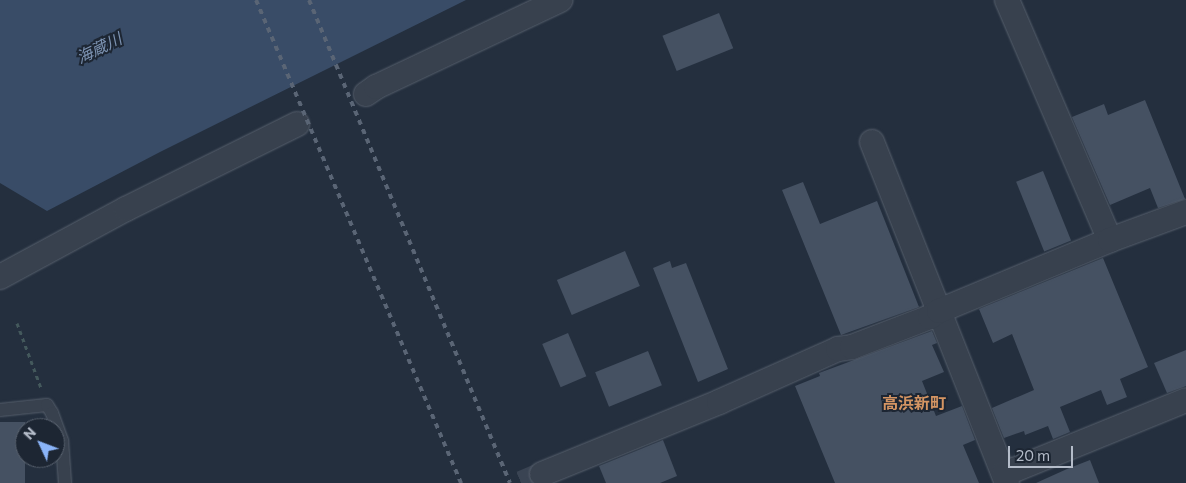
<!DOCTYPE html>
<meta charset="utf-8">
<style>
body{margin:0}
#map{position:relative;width:1186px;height:483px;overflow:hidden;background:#242f3e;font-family:Commissioner,"Noto Sans JP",sans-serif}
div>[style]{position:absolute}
.water>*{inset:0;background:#394c67}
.building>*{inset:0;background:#455162;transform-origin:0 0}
.minor-tunnel>*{height:24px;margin-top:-12px;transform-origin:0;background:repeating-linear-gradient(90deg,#3a4453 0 24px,transparent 0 36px)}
.path>*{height:3px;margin-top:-1.5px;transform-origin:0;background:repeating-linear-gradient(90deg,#44595c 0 4px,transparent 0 8px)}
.roads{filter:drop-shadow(0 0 1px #565f6c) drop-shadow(0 0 1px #565f6c)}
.service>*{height:12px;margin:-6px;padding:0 6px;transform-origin:6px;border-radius:6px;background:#38414e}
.minor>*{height:24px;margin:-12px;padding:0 12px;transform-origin:12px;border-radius:12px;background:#38414e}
.rail>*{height:4px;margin-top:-2px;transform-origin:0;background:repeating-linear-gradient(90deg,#5a6575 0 5px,transparent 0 10px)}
span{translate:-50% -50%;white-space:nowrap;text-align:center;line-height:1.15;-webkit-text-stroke:4px #1d2633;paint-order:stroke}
.water-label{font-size:16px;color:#7c92b1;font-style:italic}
.neighbourhood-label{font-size:16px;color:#d59563;font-weight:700}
.north{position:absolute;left:15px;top:418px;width:50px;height:50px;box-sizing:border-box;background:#1d2633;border:1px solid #59626f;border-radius:50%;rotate:313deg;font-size:14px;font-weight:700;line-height:20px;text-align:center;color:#b4bcc9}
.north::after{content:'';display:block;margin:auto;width:18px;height:22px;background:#8ab4f8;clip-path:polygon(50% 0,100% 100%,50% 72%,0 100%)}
.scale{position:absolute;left:1008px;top:446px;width:65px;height:22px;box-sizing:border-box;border:2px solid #b4bcc9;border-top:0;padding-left:6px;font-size:15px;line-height:18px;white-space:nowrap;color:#b4bcc9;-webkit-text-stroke:4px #1d2633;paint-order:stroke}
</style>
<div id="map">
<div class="water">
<i style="clip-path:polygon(0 0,466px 0,160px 152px,47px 211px,0 183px)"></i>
</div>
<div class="building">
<i style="left:719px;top:13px;width:38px;height:61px;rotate:68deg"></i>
<i style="clip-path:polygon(1145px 100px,1185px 199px,1158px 208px,1150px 188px,1110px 205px,1072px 117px,1104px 104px,1108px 115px)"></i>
<i style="left:1043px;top:171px;width:75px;height:29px;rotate:68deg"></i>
<i style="clip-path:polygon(803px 182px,820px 224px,877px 201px,919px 307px,841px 335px,782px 190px)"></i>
<i style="left:625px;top:251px;width:38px;height:74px;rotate:67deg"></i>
<i style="clip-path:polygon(1103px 258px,1148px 367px,1120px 379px,1127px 397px,1107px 405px,1101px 390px,1060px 407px,1070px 432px,1053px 439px,1048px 426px,1025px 435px,1024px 431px,1004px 438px,992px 408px,1034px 390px,1012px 334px,993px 343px,979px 309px)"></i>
<i style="clip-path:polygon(670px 261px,672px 268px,686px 263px,728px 369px,698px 382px,653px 268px)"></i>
<i style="clip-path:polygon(932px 331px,937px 343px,932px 345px,944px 372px,922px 381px,936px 416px,962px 406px,975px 440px,963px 445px,979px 483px,835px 483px,795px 386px,820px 376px,819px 373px)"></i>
<i style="left:568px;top:333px;width:47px;height:28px;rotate:67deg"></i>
<i style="clip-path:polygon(1186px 350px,1186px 386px,1167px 393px,1154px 363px)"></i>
<i style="left:648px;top:351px;width:37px;height:57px;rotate:68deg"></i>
<i style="left:25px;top:422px;width:61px;height:25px;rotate:90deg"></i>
<i style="clip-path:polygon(663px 440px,677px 476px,660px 483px,606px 483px,599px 466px)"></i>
<i style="clip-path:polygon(1090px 460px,1099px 483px,1036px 483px,1067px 469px)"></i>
</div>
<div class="minor-tunnel">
<i style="left:521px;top:483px;width:23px;rotate:-23deg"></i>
</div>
<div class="path">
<i style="left:17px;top:323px;width:69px;rotate:69.7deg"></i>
</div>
<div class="roads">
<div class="service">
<i style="left:0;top:410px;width:47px;rotate:-6.1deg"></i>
<i style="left:47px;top:405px;width:9px;rotate:58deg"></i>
<i style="left:52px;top:413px;width:30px;rotate:70deg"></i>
<i style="left:62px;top:441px;width:42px;rotate:85.9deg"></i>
</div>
<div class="minor">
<i style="left:1007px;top:0;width:261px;rotate:66.8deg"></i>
<i style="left:366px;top:94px;width:12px;rotate:-35deg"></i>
<i style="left:376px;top:87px;width:204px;rotate:-25.3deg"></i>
<i style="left:872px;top:142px;width:367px;rotate:68.4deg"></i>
<i style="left:0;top:277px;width:143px;rotate:-28.4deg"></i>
<i style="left:126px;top:209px;width:191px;rotate:-26.4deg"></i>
<i style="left:542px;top:474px;width:191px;rotate:-22.1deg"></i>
<i style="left:719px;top:402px;width:130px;rotate:-24deg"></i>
<i style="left:838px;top:349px;width:14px;rotate:-8deg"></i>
<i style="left:852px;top:347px;width:84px;rotate:-21deg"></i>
<i style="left:930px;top:317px;width:11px;rotate:-34deg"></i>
<i style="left:939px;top:311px;width:185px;rotate:-22.5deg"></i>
<i style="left:1110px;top:240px;width:81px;rotate:-20.2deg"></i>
<i style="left:1004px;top:474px;width:196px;rotate:-22.1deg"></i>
</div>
</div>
<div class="rail">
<i style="left:256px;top:0;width:525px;rotate:67deg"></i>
<i style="left:309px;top:0;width:523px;rotate:67.41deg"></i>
</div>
<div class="water-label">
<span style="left:99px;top:48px;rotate:-26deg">海蔵川</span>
</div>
<div class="neighbourhood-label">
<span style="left:914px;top:403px">高浜新町</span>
</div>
<div class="north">N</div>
<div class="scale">20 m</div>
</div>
